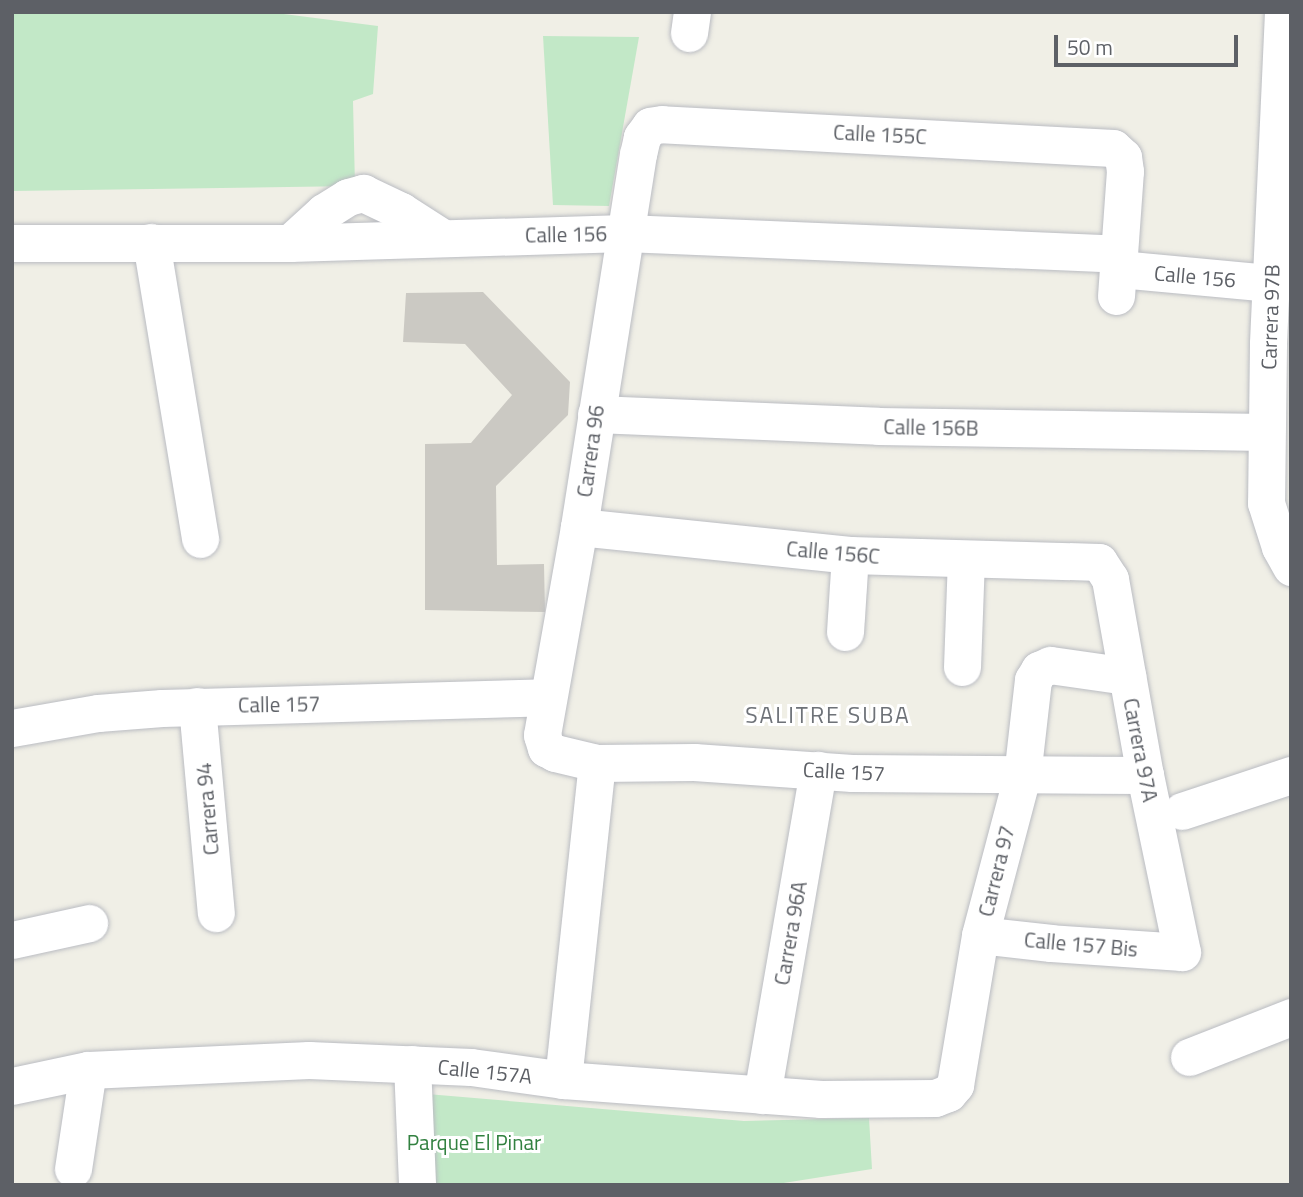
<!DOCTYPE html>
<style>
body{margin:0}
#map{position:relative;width:1303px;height:1197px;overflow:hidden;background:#f0efe6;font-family:"Titillium Web",sans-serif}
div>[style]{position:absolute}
.green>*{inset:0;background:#c2e8c7}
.building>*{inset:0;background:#cbc9c3}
.roads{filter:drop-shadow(0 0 2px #babcc2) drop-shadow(0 0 2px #babcc2)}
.minor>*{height:37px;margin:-18.5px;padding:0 18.5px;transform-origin:18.5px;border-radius:18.5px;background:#fff}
span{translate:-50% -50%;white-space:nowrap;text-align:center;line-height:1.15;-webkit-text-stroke:6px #fff;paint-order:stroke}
.street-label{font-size:21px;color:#5d6066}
.park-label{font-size:21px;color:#328140}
.neighbourhood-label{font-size:23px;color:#6e7278;letter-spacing:2px}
.frame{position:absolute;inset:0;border:14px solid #5d6066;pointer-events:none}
.scale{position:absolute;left:1054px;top:35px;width:184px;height:32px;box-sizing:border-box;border:4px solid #5d6066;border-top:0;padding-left:9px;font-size:21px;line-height:24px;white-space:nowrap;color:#5d6066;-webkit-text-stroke:5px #fff;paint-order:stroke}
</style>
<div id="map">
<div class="green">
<i style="clip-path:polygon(12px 12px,268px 12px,378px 26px,373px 94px,353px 101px,355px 186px,12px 191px)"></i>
<i style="clip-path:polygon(543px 36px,639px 37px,609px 206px,553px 205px)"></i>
<i style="clip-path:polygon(427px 1094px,744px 1121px,869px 1118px,872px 1169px,771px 1185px,435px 1185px)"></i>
</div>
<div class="building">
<i style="clip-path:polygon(483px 292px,570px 382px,568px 415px,496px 486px,497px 565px,544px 564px,545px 612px,425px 610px,425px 444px,471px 443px,512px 395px,465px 344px,403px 342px,406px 293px)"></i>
</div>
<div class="roads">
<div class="minor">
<i style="left:1283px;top:12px;width:332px;rotate:92.6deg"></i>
<i style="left:1268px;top:344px;width:159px;rotate:90.7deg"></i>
<i style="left:1266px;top:503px;width:46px;rotate:72.3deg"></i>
<i style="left:1280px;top:547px;width:23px;rotate:61deg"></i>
<i style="left:689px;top:33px;width:21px;rotate:-82deg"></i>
<i style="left:151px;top:242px;width:301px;rotate:80.6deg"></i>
<i style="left:12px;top:243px;width:278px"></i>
<i style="left:290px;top:243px;width:335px;rotate:-1.7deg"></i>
<i style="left:625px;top:233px;width:494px;rotate:2.4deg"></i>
<i style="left:290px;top:243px;width:46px;rotate:-42.4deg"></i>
<i style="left:324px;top:212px;width:28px;rotate:-32deg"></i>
<i style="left:348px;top:197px;width:16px;rotate:-15deg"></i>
<i style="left:363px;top:193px;width:42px;rotate:25.3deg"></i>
<i style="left:401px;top:211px;width:50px;rotate:32.7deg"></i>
<i style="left:1119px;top:269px;width:153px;rotate:5.3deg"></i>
<i style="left:1116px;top:296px;width:125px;rotate:-85.9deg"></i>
<i style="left:1125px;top:171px;width:14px;rotate:-98deg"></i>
<i style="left:1123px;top:157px;width:13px;rotate:-138deg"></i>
<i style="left:1113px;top:148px;width:452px;rotate:-177deg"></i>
<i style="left:662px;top:124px;width:12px;rotate:171deg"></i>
<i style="left:650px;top:126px;width:14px;rotate:126deg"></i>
<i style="left:642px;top:137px;width:17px;rotate:103deg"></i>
<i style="left:638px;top:154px;width:378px;rotate:99deg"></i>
<i style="left:579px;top:527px;width:211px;rotate:100.1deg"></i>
<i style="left:542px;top:735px;width:14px;rotate:73deg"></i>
<i style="left:546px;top:748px;width:10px;rotate:29deg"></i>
<i style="left:555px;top:753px;width:43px;rotate:13.4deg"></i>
<i style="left:597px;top:763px;width:97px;rotate:-0.6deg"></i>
<i style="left:694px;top:762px;width:158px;rotate:4deg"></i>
<i style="left:852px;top:773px;width:293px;rotate:0.4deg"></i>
<i style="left:596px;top:414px;width:282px;rotate:2.4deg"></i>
<i style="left:878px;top:426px;width:388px;rotate:0.9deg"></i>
<i style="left:579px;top:527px;width:272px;rotate:5.9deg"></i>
<i style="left:850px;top:555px;width:249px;rotate:1.6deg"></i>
<i style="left:1099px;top:562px;width:20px;rotate:57deg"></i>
<i style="left:1110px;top:579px;width:199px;rotate:79.9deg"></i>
<i style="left:1145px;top:775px;width:181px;rotate:78.2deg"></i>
<i style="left:1182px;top:952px;width:131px;rotate:-176.1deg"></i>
<i style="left:1051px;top:943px;width:71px;rotate:-173.6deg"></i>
<i style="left:845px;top:632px;width:77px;rotate:-86.3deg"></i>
<i style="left:962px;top:667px;width:108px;rotate:-87.9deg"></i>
<i style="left:197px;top:706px;width:208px;rotate:84.8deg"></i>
<i style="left:12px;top:728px;width:87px;rotate:-9.9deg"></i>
<i style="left:98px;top:713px;width:64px;rotate:-4.5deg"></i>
<i style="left:162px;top:708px;width:385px;rotate:-1.6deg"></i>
<i style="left:1182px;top:811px;width:115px;rotate:-18.3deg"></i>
<i style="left:12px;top:940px;width:79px;rotate:-12.4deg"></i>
<i style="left:1189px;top:1057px;width:110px;rotate:-21.4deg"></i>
<i style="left:412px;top:1064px;width:121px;rotate:87.6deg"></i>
<i style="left:563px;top:1080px;width:319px;rotate:-83.9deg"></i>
<i style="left:12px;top:1086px;width:78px;rotate:-11.9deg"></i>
<i style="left:88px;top:1070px;width:221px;rotate:-2.6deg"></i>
<i style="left:309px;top:1060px;width:162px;rotate:2.5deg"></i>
<i style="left:471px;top:1067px;width:93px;rotate:8deg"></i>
<i style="left:563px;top:1080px;width:259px;rotate:4.2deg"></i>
<i style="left:821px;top:1099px;width:114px;rotate:-0.5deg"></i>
<i style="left:935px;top:1098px;width:14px;rotate:-21deg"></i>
<i style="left:948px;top:1093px;width:11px;rotate:-49deg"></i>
<i style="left:955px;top:1085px;width:152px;rotate:-80.5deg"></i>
<i style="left:980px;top:935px;width:164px;rotate:-75.2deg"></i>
<i style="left:1022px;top:776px;width:97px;rotate:-83.5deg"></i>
<i style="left:1033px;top:680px;width:12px;rotate:-59deg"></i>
<i style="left:1039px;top:670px;width:12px;rotate:-24deg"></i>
<i style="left:1050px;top:665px;width:78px;rotate:8.1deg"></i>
<i style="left:762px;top:1095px;width:330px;rotate:-80.2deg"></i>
<i style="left:73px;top:1169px;width:100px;rotate:-81.4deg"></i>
</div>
</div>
<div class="street-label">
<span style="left:880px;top:134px;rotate:3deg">Calle 155C</span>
<span style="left:566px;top:234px;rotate:-1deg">Calle 156</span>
<span style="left:1195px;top:276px;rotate:5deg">Calle 156</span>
<span style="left:1270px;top:317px;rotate:-88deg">Carrera 97B</span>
<span style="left:931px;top:427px;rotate:1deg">Calle 156B</span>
<span style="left:590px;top:451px;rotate:-82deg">Carrera 96</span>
<span style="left:833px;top:552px;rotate:5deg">Calle 156C</span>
<span style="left:279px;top:704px;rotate:-1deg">Calle 157</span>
<span style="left:1141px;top:750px;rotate:79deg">Carrera 97A</span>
<span style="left:844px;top:771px;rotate:3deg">Calle 157</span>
<span style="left:207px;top:809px;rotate:-95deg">Carrera 94</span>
<span style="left:996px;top:871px;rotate:-76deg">Carrera 97</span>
<span style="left:790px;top:933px;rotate:-80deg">Carrera 96A</span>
<span style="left:1081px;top:944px;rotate:5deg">Calle 157 Bis</span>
<span style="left:485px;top:1071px;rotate:6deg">Calle 157A</span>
</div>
<div class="park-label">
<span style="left:474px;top:1142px">Parque El Pinar</span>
</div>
<div class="neighbourhood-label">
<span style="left:828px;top:715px">SALITRE SUBA</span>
</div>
<div class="frame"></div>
<div class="scale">50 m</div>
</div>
